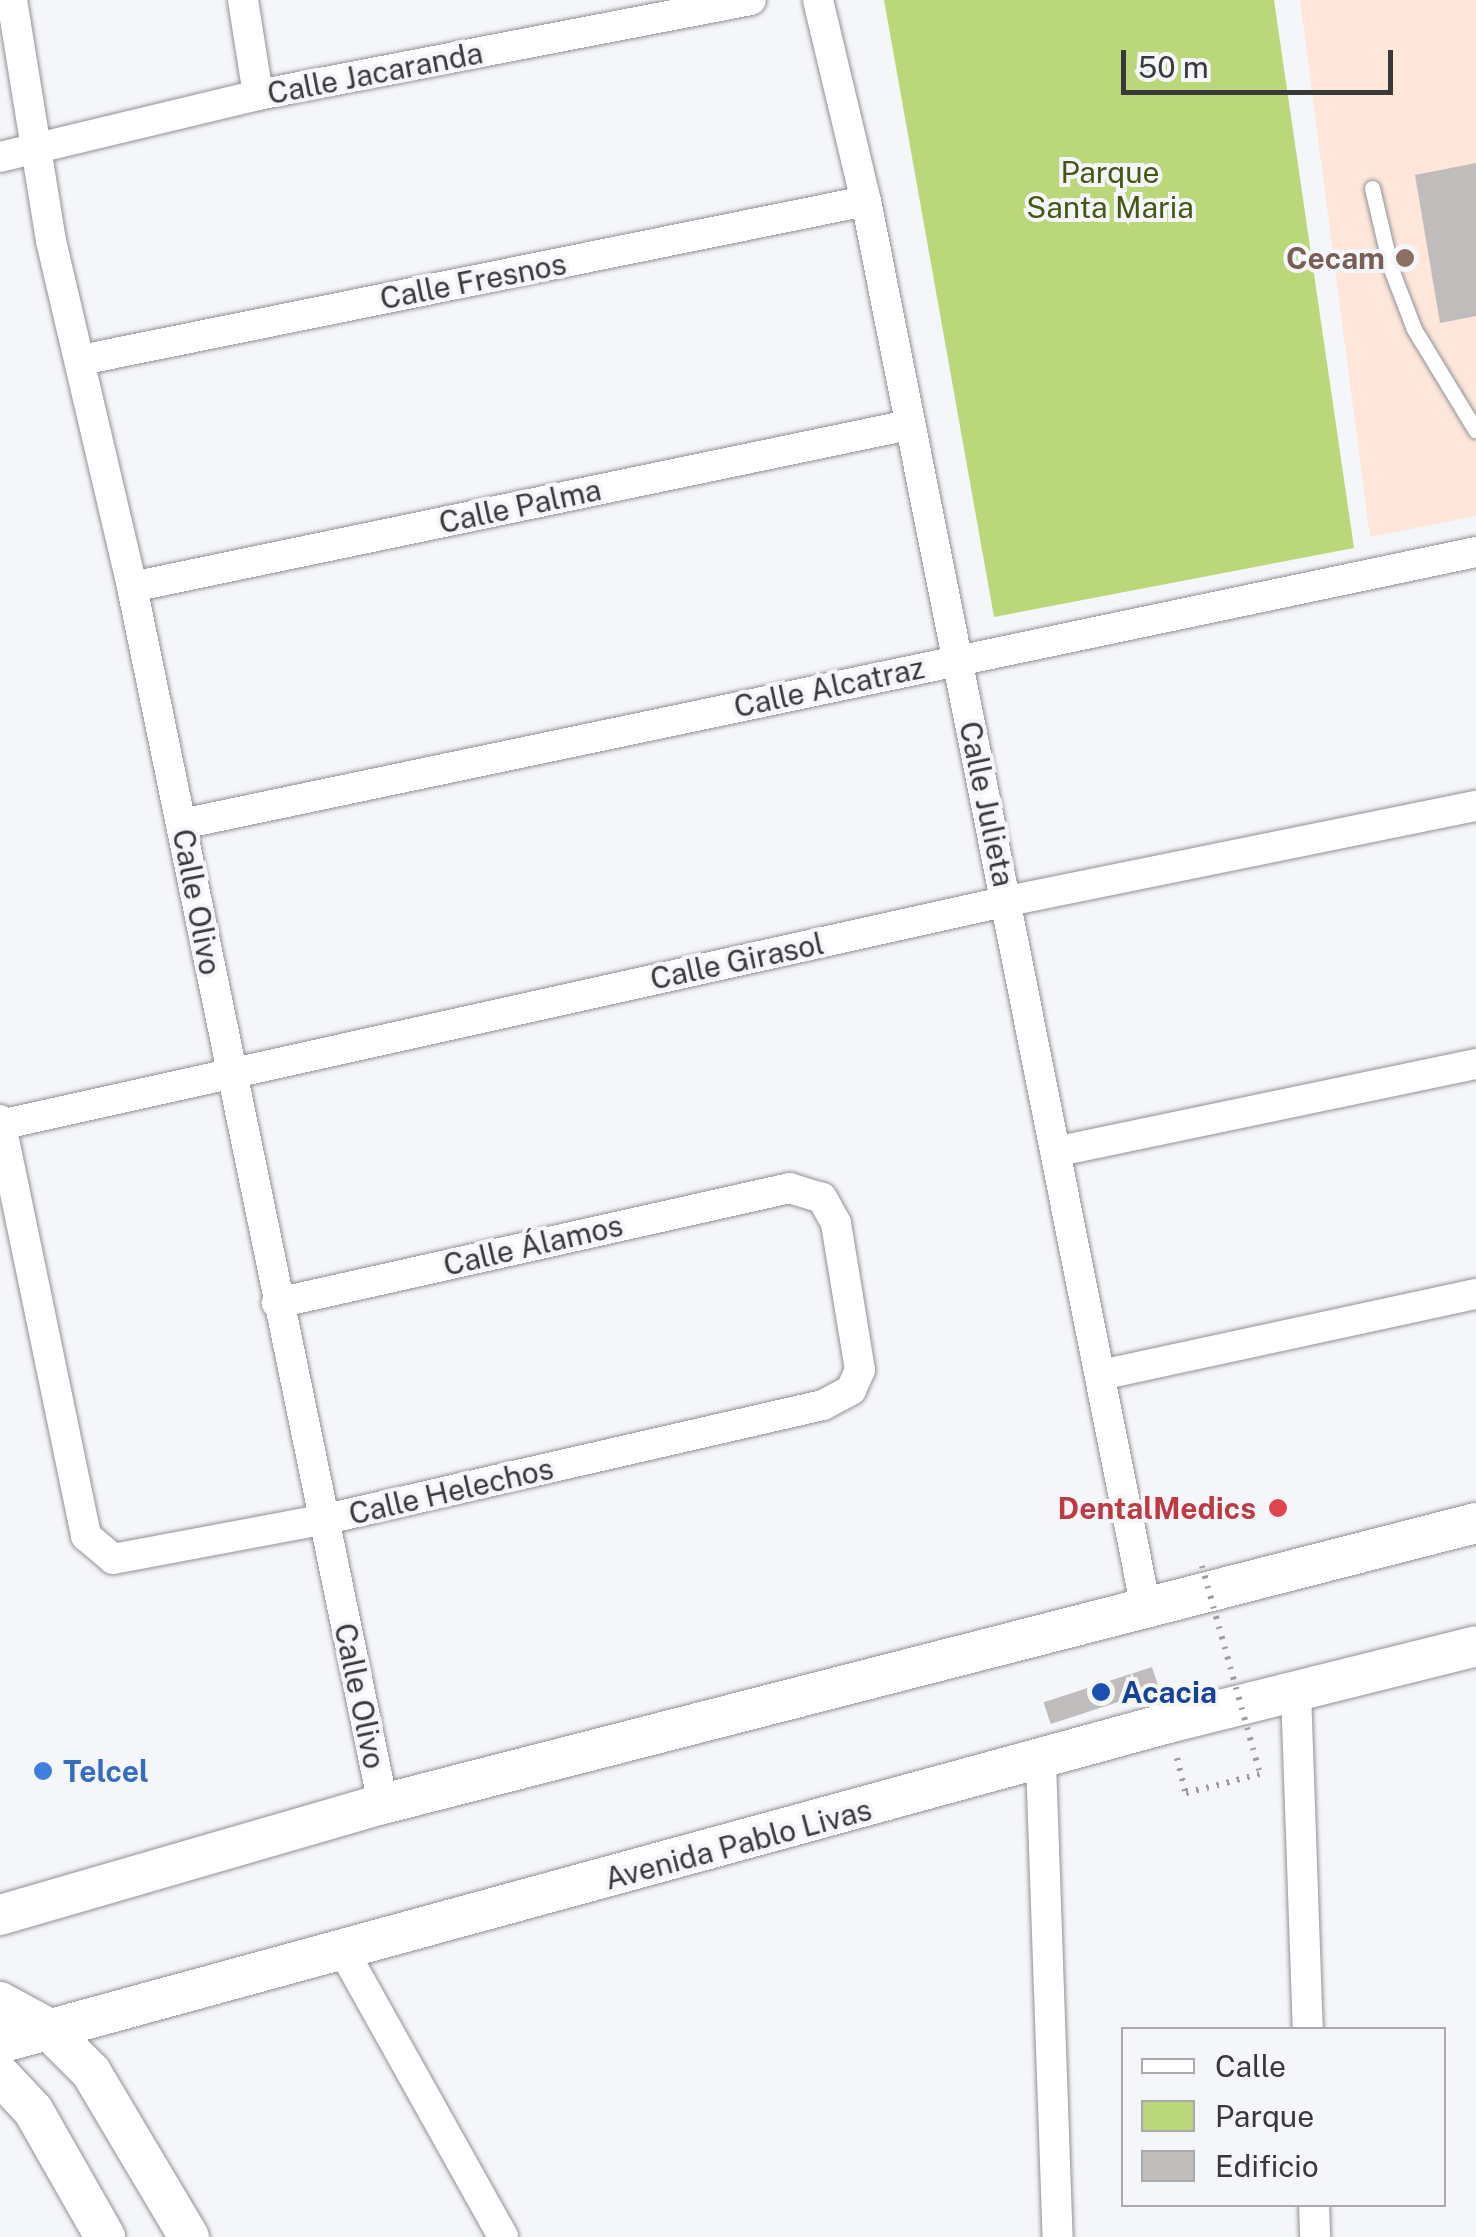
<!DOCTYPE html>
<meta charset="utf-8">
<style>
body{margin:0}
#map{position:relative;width:1476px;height:2237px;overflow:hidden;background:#f5f6fa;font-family:"Public Sans",sans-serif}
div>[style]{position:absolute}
.education>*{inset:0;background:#fee7da}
.green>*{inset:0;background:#bad87a}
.building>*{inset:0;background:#c1bcbc;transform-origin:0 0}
.path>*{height:6px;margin-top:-3px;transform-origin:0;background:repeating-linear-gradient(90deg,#9c9c9f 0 2.5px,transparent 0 10.5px)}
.roads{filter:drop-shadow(0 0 2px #919195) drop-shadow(0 0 2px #919195)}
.lane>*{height:15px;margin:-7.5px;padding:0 7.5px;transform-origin:7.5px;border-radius:7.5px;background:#fff}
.street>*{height:30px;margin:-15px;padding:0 15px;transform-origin:15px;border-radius:15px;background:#fff}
.secondary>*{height:40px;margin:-20px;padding:0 20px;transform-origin:20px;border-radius:20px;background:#fff}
.path-bridge>*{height:6px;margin-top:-3px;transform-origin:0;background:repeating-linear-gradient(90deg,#9c9c9f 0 2.5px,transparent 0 10.5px)}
.dots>*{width:28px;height:28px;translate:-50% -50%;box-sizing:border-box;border:5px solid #f5f6fa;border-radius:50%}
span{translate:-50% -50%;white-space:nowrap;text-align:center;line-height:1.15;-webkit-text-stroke:8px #f5f6fa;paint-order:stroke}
.street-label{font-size:30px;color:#39393a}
.park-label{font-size:30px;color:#465713}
.education-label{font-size:30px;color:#785e54;font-weight:700}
.right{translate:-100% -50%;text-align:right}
.health-label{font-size:30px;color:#be3a42;font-weight:700}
.transit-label{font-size:30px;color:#164399;font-weight:700}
.left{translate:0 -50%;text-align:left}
.shop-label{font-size:30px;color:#366cbe;font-weight:700}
.legend{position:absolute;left:1121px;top:2027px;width:325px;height:180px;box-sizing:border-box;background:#f5f6fa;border:2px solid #aaaaad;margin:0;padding:12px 18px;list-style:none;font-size:30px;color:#39393a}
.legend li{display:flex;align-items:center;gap:20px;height:50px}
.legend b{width:50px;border:2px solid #aaaaad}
.scale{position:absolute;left:1121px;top:50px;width:272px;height:45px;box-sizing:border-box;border:5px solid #39393a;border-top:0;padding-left:12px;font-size:30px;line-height:35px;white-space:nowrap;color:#39393a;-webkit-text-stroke:8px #f5f6fa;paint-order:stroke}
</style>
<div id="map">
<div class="education">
<i style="clip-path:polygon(1300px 0,1476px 0,1476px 516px,1370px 537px)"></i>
</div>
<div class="green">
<i style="clip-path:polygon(884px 0,1274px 0,1354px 548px,994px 617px)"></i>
</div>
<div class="building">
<i style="clip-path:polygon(1476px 163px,1476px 316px,1440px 323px,1415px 175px)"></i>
<i style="left:1152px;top:1667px;width:23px;height:114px;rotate:72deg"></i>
</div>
<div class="path">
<i style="left:1177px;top:1758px;width:36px;rotate:76deg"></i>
<i style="left:1186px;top:1793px;width:76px;rotate:-14.4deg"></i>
</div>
<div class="roads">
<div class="lane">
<i style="left:1372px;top:188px;width:83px;rotate:76.8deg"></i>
<i style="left:1391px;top:269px;width:64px;rotate:69deg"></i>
<i style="left:1414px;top:329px;width:119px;rotate:58.7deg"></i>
</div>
<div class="street">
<i style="left:12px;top:0;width:244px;rotate:80.8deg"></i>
<i style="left:51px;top:241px;width:355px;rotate:76.8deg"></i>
<i style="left:132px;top:587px;width:1243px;rotate:78.35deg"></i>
<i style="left:243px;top:0;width:96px;rotate:81deg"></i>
<i style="left:818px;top:0;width:207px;rotate:76.6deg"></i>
<i style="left:866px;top:201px;width:1436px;rotate:78.75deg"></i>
<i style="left:0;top:157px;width:265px;rotate:-13.5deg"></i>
<i style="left:258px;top:95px;width:502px;rotate:-10.91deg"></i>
<i style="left:81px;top:360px;width:801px;rotate:-11.45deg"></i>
<i style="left:132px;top:587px;width:794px;rotate:-11.78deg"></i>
<i style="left:182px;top:824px;width:1322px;rotate:-11.87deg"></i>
<i style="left:0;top:1120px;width:425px;rotate:78.3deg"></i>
<i style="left:86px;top:1536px;width:35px;rotate:40deg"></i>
<i style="left:113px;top:1559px;width:213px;rotate:-10.6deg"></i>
<i style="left:322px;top:1520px;width:514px;rotate:-12.93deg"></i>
<i style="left:823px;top:1405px;width:32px;rotate:-28deg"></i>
<i style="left:851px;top:1390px;width:22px;rotate:-66deg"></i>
<i style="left:860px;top:1370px;width:149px;rotate:-99.3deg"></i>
<i style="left:836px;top:1223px;width:29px;rotate:-119deg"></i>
<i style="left:822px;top:1198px;width:34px;rotate:-163deg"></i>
<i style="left:790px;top:1188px;width:526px;rotate:167.36deg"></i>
<i style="left:0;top:1125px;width:1033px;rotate:-12.53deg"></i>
<i style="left:1008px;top:901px;width:478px;rotate:-11.5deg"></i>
<i style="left:1059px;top:1151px;width:426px;rotate:-11.8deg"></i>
<i style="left:1101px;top:1375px;width:384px;rotate:-12.2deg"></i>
<i style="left:1296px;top:1692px;width:338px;rotate:88deg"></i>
<i style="left:1041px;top:1762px;width:475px;rotate:88deg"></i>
<i style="left:344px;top:1952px;width:326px;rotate:60.8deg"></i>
<i style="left:1314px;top:2204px;width:33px;rotate:88deg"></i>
</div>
<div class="secondary">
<i style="left:0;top:1915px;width:399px;rotate:-16.2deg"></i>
<i style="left:383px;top:1804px;width:1129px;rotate:-14.42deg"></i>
<i style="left:0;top:2002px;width:52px;rotate:28.5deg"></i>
<i style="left:46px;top:2027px;width:64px;rotate:45deg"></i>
<i style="left:91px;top:2072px;width:192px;rotate:59.3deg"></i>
<i style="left:0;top:2043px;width:1211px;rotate:-15.32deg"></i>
<i style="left:1168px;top:1723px;width:317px;rotate:-14deg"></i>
<i style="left:0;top:2075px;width:48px;rotate:46.7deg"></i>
<i style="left:33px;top:2110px;width:146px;rotate:60.4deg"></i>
</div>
</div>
<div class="path-bridge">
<i style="left:1202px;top:1566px;width:216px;rotate:74.4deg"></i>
</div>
<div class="dots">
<i style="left:1405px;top:258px;background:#8d6e63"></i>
<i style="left:1278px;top:1508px;background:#e0444e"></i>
<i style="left:1101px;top:1692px;background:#1a4fb4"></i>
<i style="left:43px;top:1771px;background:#3f7fe0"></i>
</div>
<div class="street-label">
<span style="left:375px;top:73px;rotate:-11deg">Calle Jacaranda</span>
<span style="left:473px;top:281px;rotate:-11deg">Calle Fresnos</span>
<span style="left:520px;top:506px;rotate:-12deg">Calle Palma</span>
<span style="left:829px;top:687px;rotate:-12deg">Calle Alcatraz</span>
<span style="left:987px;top:804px;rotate:78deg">Calle Julieta</span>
<span style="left:197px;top:902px;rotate:79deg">Calle Olivo</span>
<span style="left:737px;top:961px;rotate:-12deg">Calle Girasol</span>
<span style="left:533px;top:1245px;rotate:-13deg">Calle Álamos</span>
<span style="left:451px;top:1491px;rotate:-13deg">Calle Helechos</span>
<span style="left:360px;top:1696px;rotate:78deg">Calle Olivo</span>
<span style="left:738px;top:1844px;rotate:-15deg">Avenida Pablo Livas</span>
</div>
<div class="park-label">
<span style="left:1110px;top:189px">Parque<br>Santa Maria</span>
</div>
<div class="education-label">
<span class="right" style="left:1385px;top:258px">Cecam</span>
</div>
<div class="health-label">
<span class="right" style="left:1256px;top:1508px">DentalMedics</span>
</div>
<div class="transit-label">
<span class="left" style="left:1121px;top:1692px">Acacia</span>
</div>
<div class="shop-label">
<span class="left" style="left:63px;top:1771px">Telcel</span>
</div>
<ul class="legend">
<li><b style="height:12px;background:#fff"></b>Calle</li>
<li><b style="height:28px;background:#bad87a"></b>Parque</li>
<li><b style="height:28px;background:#c1bcbc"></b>Edificio</li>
</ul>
<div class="scale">50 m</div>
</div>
